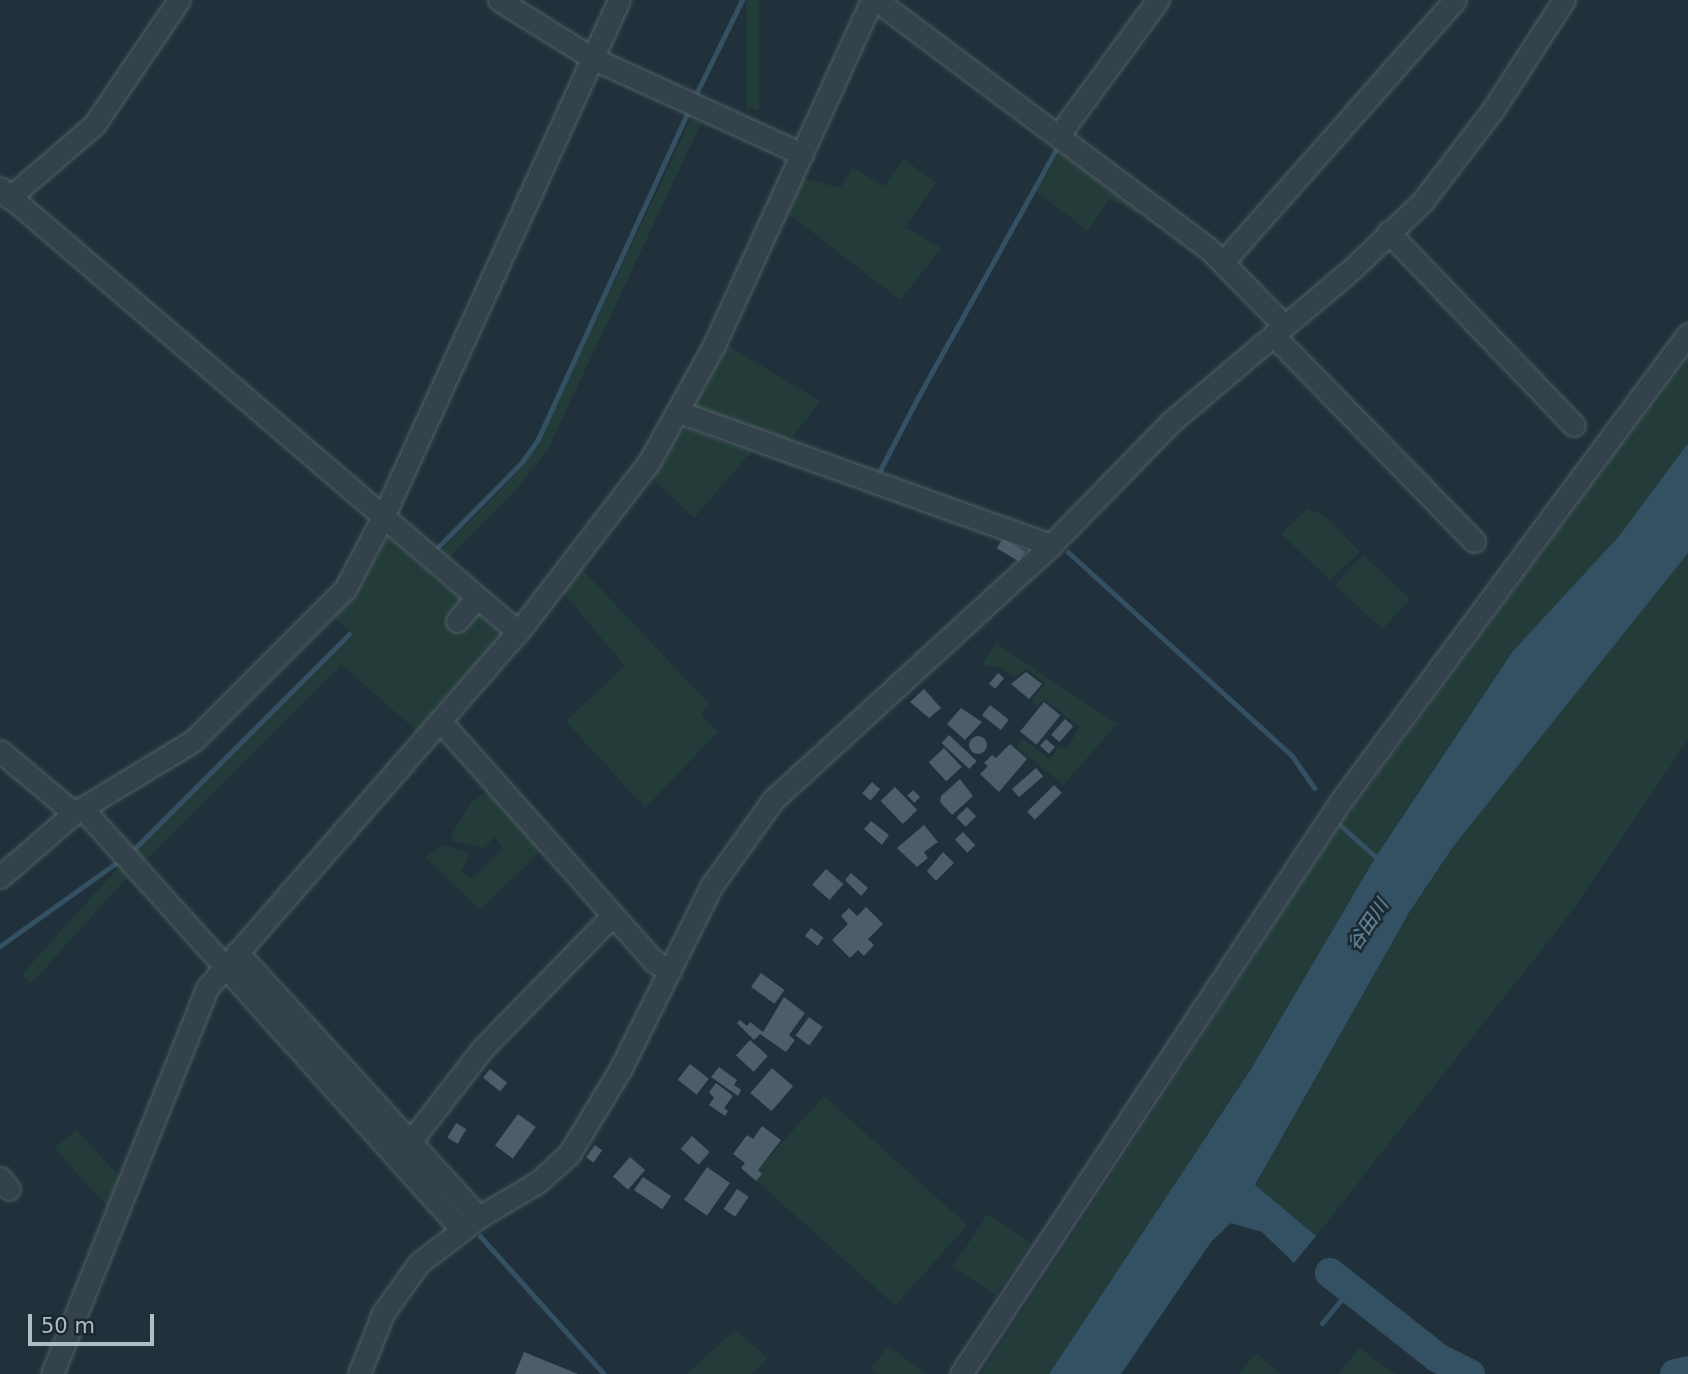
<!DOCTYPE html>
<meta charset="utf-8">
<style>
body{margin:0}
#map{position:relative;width:1688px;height:1374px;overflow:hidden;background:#21313b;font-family:"DejaVu Sans","Noto Sans JP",sans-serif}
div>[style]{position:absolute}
.green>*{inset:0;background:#233c39;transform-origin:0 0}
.water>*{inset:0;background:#335163}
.stream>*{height:5px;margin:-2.5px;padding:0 2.5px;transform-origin:2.5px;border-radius:2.5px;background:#335163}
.river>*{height:30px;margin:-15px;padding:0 15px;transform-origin:15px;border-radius:15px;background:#335163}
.building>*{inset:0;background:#4b5e69;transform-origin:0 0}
.round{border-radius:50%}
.roads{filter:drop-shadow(0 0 2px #526068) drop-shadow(0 0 2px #526068)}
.minor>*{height:21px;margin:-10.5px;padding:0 10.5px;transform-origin:10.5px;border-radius:10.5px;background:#34424b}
span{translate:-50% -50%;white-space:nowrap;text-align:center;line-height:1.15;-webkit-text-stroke:5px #1a272f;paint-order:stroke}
.water-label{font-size:19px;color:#6e96ac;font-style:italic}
.scale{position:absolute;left:28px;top:1314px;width:126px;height:32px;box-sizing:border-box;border:4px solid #afbdc7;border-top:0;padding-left:9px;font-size:21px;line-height:24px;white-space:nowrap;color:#afbdc7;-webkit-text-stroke:5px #1a272f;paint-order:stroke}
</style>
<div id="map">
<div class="green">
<i style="left:746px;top:0;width:13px;height:109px"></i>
<i style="clip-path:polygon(691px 119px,701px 123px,548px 449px,518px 487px,445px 562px,437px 554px,514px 476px,539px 442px)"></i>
<i style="clip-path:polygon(1061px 150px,1140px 208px,1136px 213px,1109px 199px,1088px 231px,1036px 191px)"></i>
<i style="clip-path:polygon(904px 159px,936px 183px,905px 227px,941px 248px,900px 300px,785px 211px,800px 177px,840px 188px,853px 168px,884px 186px)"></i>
<i style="clip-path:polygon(725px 344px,820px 401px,789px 442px,692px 407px)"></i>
<i style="clip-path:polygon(1688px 355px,1688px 443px,1620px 535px,1513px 651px,1375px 858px,1251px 1069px,1049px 1374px,981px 1374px,1340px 825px)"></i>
<i style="clip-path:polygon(686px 428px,751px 452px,694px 518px,650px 476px,677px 433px)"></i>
<i style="clip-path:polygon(1308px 508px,1326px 517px,1360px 552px,1330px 580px,1281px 534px)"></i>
<i style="clip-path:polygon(387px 536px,502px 634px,417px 731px,341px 664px,142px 864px,136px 851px,353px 635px,330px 614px,354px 598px)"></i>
<i style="clip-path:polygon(1688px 553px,1688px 740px,1572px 911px,1316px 1236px,1255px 1186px,1410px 911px,1453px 847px)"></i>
<i style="left:1363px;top:555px;width:65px;height:41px;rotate:43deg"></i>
<i style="clip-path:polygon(582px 569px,709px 704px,701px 715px,718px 732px,645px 808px,566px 721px,625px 666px,563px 592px)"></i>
<i style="clip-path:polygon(996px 643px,1117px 724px,1063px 785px,1017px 747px,1023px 739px,1050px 759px,1059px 747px,1068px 748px,1079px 727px,1045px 699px,1036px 706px,1032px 700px,1045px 683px,1026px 668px,1015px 677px,997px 666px,981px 666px)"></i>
<i style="clip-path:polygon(491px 788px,543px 849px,480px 910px,425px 857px,443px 845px,470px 853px,461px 872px,472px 879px,503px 848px,494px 837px,484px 848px,453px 841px,452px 834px,471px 803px)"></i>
<i style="left:124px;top:861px;width:13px;height:153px;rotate:42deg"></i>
<i style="left:824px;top:1096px;width:193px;height:108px;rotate:42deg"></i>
<i style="clip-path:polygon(76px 1130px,120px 1177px,108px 1207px,54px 1148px)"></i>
<i style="left:988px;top:1214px;width:52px;height:63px;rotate:34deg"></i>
<i style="clip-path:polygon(735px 1330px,768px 1358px,751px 1374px,686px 1374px)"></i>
<i style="clip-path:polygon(888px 1346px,927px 1374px,879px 1374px,871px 1369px)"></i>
<i style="clip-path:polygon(1359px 1348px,1395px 1374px,1339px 1374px)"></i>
<i style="clip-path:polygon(1256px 1353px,1281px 1374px,1239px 1374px)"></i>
</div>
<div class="water">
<i style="clip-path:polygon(1688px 443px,1688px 553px,1453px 847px,1410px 911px,1255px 1185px,1316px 1236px,1294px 1263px,1262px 1232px,1231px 1223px,1211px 1242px,1121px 1374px,1049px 1374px,1251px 1069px,1375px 858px,1513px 651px,1620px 535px)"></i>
</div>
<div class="stream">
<i style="left:695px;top:96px;width:107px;rotate:-63.9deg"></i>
<i style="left:882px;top:476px;width:4px;rotate:-153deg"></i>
<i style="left:878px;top:474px;width:85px;rotate:-62.5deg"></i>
<i style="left:917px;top:399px;width:286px;rotate:-60.9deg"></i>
<i style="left:435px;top:550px;width:124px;rotate:-45.3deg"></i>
<i style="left:522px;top:462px;width:28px;rotate:-55deg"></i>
<i style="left:538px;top:439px;width:356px;rotate:-65.4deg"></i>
<i style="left:1068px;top:552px;width:303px;rotate:42.3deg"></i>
<i style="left:1292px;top:756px;width:39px;rotate:55deg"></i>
<i style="left:1340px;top:825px;width:52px;rotate:41.9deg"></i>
<i style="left:131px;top:852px;width:308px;rotate:-45deg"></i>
<i style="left:0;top:946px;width:143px;rotate:-35.6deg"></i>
<i style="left:480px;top:1236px;width:186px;rotate:48.1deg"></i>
<i style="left:1322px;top:1323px;width:44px;rotate:-50.5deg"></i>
</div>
<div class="river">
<i style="left:1330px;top:1273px;width:137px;rotate:38.2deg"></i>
<i style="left:1438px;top:1358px;width:36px;rotate:27deg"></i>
<i style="left:1675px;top:1374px;width:13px;rotate:-13deg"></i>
</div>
<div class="building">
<i style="left:1003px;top:538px;width:26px;height:12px;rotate:31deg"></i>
<i style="clip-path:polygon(1026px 672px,1042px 684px,1029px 699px,1011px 684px)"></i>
<i style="left:998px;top:673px;width:8px;height:14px;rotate:40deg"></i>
<i style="clip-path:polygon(924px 689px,941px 708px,929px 718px,910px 702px)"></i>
<i style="left:1044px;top:702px;width:21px;height:38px;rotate:39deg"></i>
<i style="left:990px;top:705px;width:24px;height:13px;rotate:38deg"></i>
<i style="clip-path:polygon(961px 708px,982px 722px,965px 740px,947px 724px)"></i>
<i style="left:1065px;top:719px;width:11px;height:21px;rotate:41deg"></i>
<i style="left:949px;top:735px;width:38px;height:11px;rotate:43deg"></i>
<i class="round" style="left:969px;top:736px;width:18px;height:18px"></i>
<i style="left:1046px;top:739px;width:12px;height:9px;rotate:42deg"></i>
<i style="clip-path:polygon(1010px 744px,1027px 759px,999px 792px,980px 774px,988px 766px,984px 763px,992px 755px,996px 758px)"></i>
<i style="left:944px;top:748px;width:26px;height:21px;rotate:47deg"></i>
<i style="left:1036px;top:768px;width:11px;height:32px;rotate:49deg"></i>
<i style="clip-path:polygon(960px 779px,973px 796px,952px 815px,940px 802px,941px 796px)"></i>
<i style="left:872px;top:782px;width:11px;height:15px;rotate:41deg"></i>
<i style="left:1054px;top:785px;width:11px;height:38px;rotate:45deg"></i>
<i style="left:895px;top:787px;width:32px;height:20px;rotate:46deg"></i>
<i style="left:913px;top:790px;width:10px;height:8px;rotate:45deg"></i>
<i style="left:967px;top:807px;width:13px;height:15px;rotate:45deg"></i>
<i style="clip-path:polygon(871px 821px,889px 835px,882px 845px,864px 829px)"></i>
<i style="clip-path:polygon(924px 825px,938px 842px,924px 852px,928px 858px,917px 867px,897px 848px)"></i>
<i style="left:963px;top:832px;width:18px;height:11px;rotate:47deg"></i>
<i style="clip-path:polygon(943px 852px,954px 863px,936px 881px,927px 871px)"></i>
<i style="left:826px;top:869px;width:23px;height:21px;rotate:41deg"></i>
<i style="clip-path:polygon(851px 873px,868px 888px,861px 896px,845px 880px)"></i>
<i style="clip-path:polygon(866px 907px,883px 924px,868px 939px,874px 945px,864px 956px,858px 950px,850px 958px,832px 940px,848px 924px,841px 916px,849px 908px,857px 916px)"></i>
<i style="left:811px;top:928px;width:16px;height:10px;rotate:38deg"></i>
<i style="left:761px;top:973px;width:29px;height:17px;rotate:36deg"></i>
<i style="clip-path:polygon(784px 997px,805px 1013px,789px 1035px,795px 1040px,786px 1052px,760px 1034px,754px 1040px,737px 1023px,740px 1020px,747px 1026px,750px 1022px,763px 1032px)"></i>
<i style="left:809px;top:1017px;width:17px;height:23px;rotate:36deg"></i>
<i style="left:750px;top:1040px;width:24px;height:21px;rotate:42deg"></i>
<i style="left:690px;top:1064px;width:24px;height:20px;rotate:38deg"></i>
<i style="clip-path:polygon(719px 1067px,737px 1080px,734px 1085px,741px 1090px,738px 1096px,711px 1077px)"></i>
<i style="left:772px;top:1068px;width:28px;height:33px;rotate:41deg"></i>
<i style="left:490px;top:1069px;width:22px;height:11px;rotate:39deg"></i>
<i style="clip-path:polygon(716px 1083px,733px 1096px,724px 1108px,728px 1111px,725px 1116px,709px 1105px,714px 1098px,709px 1092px)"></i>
<i style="left:518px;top:1114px;width:22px;height:39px;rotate:36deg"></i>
<i style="left:456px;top:1123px;width:12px;height:17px;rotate:31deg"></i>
<i style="clip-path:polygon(762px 1126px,781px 1140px,758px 1170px,762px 1174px,756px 1181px,741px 1168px,745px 1163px,733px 1154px,747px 1135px,753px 1139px)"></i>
<i style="left:692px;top:1136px;width:24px;height:17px;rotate:42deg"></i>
<i style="left:595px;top:1145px;width:9px;height:15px;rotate:36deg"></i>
<i style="left:630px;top:1157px;width:20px;height:26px;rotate:41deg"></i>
<i style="left:707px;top:1167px;width:28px;height:40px;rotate:35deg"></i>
<i style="left:643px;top:1177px;width:34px;height:16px;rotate:34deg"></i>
<i style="left:737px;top:1189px;width:14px;height:24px;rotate:34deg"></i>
<i style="clip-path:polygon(524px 1352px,578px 1374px,515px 1374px)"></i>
</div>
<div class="roads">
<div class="minor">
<i style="left:499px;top:0;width:110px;rotate:31.9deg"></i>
<i style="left:592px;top:58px;width:231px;rotate:24.6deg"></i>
<i style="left:876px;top:0;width:414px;rotate:36.8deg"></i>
<i style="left:1208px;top:248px;width:108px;rotate:45.4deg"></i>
<i style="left:1058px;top:136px;width:169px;rotate:-53.7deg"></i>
<i style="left:0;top:188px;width:682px;rotate:40.6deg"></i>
<i style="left:9px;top:198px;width:112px;rotate:-40.7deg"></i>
<i style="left:94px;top:125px;width:151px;rotate:-55.8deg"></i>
<i style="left:1388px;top:232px;width:268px;rotate:46.1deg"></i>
<i style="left:1223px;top:262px;width:350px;rotate:-48.5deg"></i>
<i style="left:1273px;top:335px;width:288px;rotate:45.7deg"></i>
<i style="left:679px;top:412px;width:395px;rotate:19.7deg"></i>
<i style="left:457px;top:621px;width:31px;rotate:-50deg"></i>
<i style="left:440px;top:721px;width:323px;rotate:48.3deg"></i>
<i style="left:655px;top:962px;width:17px;rotate:33deg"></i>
<i style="left:0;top:751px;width:97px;rotate:40deg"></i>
<i style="left:82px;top:808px;width:568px;rotate:48deg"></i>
<i style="left:0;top:877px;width:98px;rotate:-40.9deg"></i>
<i style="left:74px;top:813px;width:139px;rotate:-31.2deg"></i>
<i style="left:193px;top:741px;width:215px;rotate:-45deg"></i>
<i style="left:345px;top:589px;width:81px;rotate:-62.2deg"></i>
<i style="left:383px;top:517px;width:568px;rotate:-65.46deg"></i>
<i style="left:237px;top:952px;width:359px;rotate:47.6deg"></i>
<i style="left:410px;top:1142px;width:119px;rotate:-52.2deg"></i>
<i style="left:483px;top:1048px;width:186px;rotate:-45.7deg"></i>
<i style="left:0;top:1178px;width:14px;rotate:51deg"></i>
<i style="left:52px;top:1374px;width:416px;rotate:-68.1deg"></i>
<i style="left:207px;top:988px;width:473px;rotate:-48.9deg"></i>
<i style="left:518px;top:632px;width:215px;rotate:-52.4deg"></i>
<i style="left:649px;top:462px;width:134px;rotate:-60.9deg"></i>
<i style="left:714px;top:345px;width:379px;rotate:-65.4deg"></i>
<i style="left:359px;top:1374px;width:66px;rotate:-68.5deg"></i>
<i style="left:383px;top:1313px;width:62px;rotate:-54.2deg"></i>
<i style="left:419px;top:1263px;width:76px;rotate:-37.5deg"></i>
<i style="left:479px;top:1217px;width:69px;rotate:-30.7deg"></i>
<i style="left:538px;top:1182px;width:42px;rotate:-42.1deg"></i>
<i style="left:569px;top:1154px;width:100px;rotate:-58.8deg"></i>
<i style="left:621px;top:1068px;width:204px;rotate:-63.6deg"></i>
<i style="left:712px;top:885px;width:105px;rotate:-54.3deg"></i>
<i style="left:773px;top:800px;width:377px;rotate:-42.5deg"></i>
<i style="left:1051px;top:545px;width:173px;rotate:-45.7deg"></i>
<i style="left:1172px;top:421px;width:237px;rotate:-40.2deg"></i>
<i style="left:1353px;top:268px;width:95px;rotate:-43.7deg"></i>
<i style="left:1422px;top:202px;width:118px;rotate:-52.5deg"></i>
<i style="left:1494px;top:108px;width:129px;rotate:-57.1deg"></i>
<i style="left:961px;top:1374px;width:686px;rotate:-56.47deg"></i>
<i style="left:1340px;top:802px;width:583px;rotate:-53.37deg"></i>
</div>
</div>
<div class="water-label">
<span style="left:1368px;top:925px;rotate:-56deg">谷田川</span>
</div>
<div class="scale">50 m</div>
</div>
